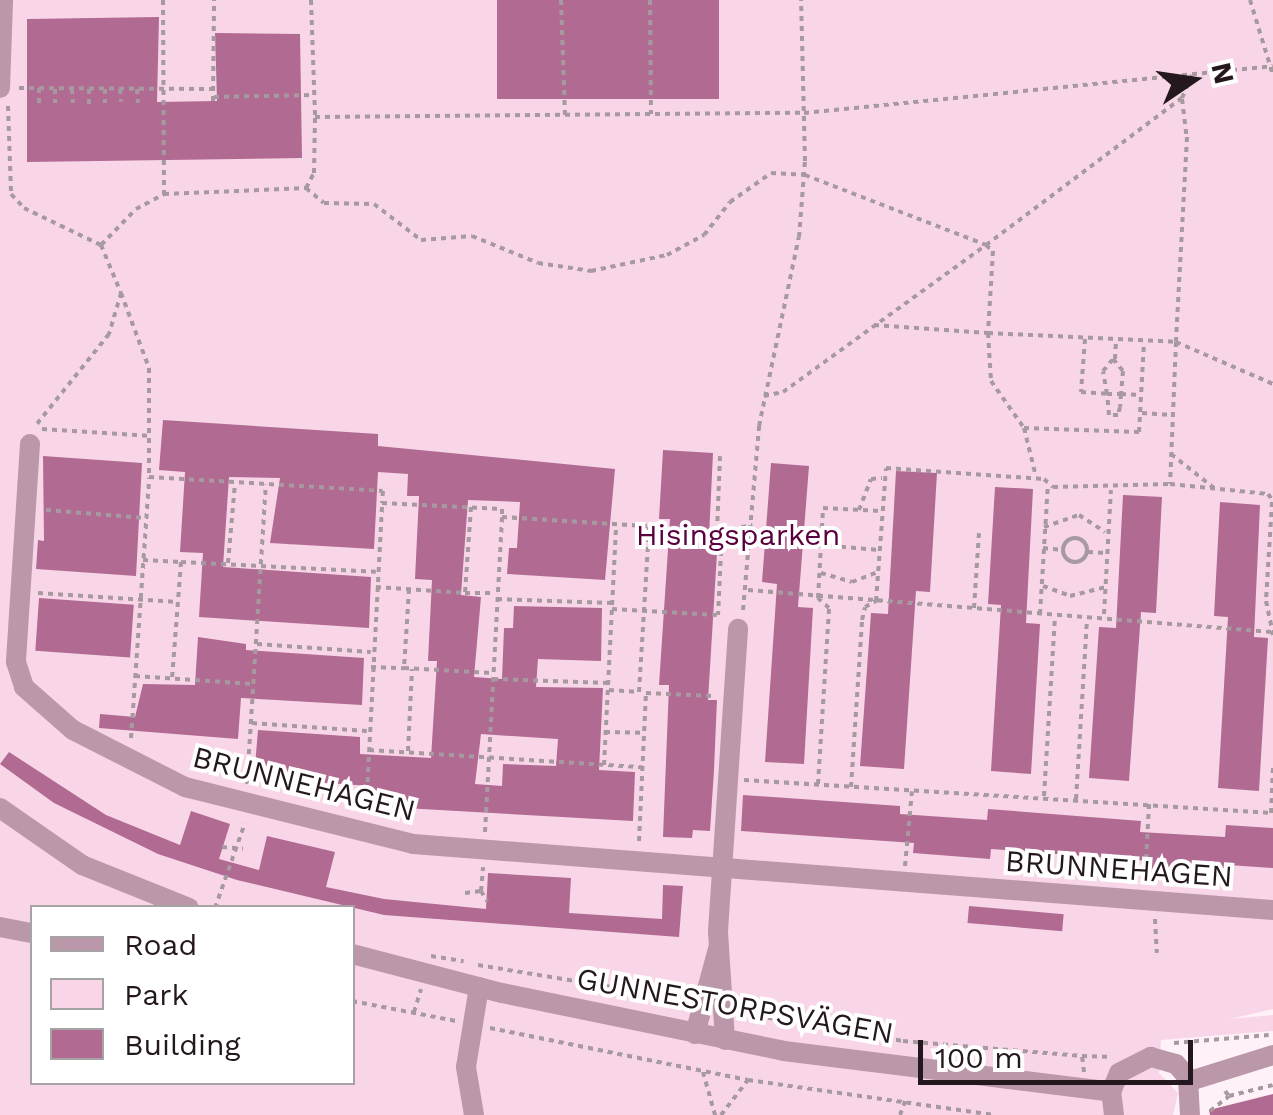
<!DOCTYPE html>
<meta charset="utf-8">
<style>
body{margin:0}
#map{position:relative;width:1273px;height:1115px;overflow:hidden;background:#fff1f8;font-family:"Work Sans",sans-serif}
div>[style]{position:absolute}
.green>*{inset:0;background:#f8d6e8}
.building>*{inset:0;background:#b16a92;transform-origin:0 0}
.path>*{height:4px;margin-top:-2px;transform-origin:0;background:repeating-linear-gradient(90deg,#a799a0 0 5px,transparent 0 10px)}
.path>.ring{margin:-2px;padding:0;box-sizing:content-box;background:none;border:4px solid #a799a0;border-radius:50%}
.minor>*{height:20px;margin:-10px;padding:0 10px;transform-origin:10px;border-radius:10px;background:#ba98aa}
span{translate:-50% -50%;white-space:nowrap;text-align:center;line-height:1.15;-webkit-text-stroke:8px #fff;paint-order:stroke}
.park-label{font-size:30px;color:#5a003f}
.street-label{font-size:30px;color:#24181e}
.legend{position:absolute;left:30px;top:905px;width:325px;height:180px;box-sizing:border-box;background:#fff;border:2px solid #a7a3a5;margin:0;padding:12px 18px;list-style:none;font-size:30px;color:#24181e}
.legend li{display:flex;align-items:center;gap:20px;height:50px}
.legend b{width:50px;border:2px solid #a7a3a5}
.north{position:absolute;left:1143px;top:30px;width:100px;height:100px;-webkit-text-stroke:8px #fff;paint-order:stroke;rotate:77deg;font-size:28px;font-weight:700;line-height:40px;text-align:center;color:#24181e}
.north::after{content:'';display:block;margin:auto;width:35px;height:45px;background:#24181e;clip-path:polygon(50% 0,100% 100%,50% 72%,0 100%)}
.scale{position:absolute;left:918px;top:1040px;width:275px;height:45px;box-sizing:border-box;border:5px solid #24181e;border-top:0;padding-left:12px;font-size:30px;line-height:35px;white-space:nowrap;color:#24181e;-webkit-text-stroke:8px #fff;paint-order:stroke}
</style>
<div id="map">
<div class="green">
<i style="clip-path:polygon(evenodd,0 0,1273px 0,1273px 1009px,1230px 1019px,1273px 1015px,1273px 1031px,1161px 1040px,1159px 1073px,1178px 1093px,1173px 1115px,0 1115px,0 0,32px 908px,352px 908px,352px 1082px,32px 1082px,32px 908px)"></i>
</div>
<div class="building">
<i style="left:719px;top:0;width:99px;height:222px;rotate:90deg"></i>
<i style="clip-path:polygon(159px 17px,157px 102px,217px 101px,215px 33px,300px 34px,302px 158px,27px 162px,27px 19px)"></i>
<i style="clip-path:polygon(evenodd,163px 420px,378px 434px,378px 446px,615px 469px,605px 580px,507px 574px,509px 548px,517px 548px,520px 502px,468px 500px,461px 595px,481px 597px,474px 677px,502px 679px,504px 628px,513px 628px,514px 606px,602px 608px,601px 661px,538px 659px,536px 687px,603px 688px,599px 770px,635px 772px,633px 821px,369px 806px,370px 786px,254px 778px,258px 730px,360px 737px,360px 754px,431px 758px,437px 661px,428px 661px,432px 580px,415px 579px,419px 496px,407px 496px,408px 474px,378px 472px,374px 549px,270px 543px,280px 478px,229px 477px,223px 567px,371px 577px,369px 628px,199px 617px,203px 553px,180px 552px,185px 472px,159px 470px,163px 420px,481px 734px,558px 739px,556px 766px,503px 764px,502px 786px,475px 784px,481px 734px)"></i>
<i style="clip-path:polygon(663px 450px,713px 453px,709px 536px,718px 537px,708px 700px,717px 700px,714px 770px,710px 831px,693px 830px,692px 838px,663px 837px,669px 685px,659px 685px,670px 519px,659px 519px)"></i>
<i style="clip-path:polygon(43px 456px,142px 463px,136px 576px,36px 569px,38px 540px,44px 541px)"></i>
<i style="clip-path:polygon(771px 463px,809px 466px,798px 607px,813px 608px,804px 764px,765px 762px,777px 584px,762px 582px)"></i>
<i style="clip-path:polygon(896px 471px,937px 473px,930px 592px,916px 591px,904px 769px,860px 766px,871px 613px,888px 614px)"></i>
<i style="clip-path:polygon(995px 487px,1033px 489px,1026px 623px,1040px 624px,1031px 774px,991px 771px,1001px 605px,988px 604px)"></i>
<i style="clip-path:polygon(1123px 495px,1162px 497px,1156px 613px,1141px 612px,1129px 781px,1089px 778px,1099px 627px,1116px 628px)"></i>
<i style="clip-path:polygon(1220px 502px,1260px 505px,1254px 637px,1268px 638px,1259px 791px,1218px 788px,1228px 617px,1214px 616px)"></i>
<i style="left:39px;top:598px;width:95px;height:53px;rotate:4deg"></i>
<i style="clip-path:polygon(198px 637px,246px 644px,246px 650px,364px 658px,362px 705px,241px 698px,238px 739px,99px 728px,100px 714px,135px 717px,143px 684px,195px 685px)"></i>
<i style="clip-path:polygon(9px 752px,106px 815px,180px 845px,191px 811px,230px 824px,219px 859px,259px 870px,267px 836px,335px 852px,326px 887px,384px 899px,486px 909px,488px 873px,571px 878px,569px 913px,662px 919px,663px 885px,683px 886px,679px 937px,384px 915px,237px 880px,158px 854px,54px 803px,0 764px)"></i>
<i style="clip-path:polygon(743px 795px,900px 806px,900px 814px,987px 820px,988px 809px,1141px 821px,1140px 832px,1225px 837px,1226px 825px,1273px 828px,1273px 868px,1228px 865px,1228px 875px,1149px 871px,1150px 861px,991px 849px,990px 859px,913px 853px,914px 843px,741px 831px)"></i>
<i style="left:969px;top:906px;width:95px;height:17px;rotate:5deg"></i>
<i style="clip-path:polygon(1273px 1094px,1273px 1115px,1210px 1115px,1209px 1110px)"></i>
</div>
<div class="path">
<i style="left:163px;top:0;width:194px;rotate:89.7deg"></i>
<i style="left:311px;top:0;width:117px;rotate:88deg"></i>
<i style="left:561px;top:0;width:115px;rotate:88deg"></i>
<i style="left:650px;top:0;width:114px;rotate:89.5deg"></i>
<i style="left:1250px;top:0;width:78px;rotate:73deg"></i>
<i style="left:19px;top:88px;width:195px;rotate:0.3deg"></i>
<i style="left:39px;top:88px;width:15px;rotate:90deg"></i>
<i style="left:55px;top:89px;width:14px;rotate:90deg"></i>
<i style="left:72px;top:89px;width:14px;rotate:86deg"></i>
<i style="left:105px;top:89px;width:14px;rotate:90deg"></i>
<i style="left:120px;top:89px;width:13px;rotate:86deg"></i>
<i style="left:137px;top:89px;width:14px;rotate:86deg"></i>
<i style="left:214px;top:97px;width:99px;rotate:-1.2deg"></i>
<i style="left:1182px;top:99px;width:38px;rotate:83deg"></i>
<i style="left:1187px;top:137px;width:205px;rotate:93.1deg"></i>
<i style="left:1176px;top:342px;width:106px;rotate:23.4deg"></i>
<i style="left:213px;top:101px;width:101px;rotate:-89.4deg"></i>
<i style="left:89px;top:104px;width:15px;rotate:-90deg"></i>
<i style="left:8px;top:106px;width:88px;rotate:88deg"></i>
<i style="left:11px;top:194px;width:19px;rotate:47deg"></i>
<i style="left:24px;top:208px;width:85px;rotate:25.7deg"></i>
<i style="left:101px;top:245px;width:52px;rotate:67.4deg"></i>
<i style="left:121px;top:293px;width:43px;rotate:106.3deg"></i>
<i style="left:109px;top:334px;width:117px;rotate:128.7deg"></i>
<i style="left:306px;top:188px;width:23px;rotate:40deg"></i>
<i style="left:324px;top:203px;width:50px;rotate:1.1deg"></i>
<i style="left:374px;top:204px;width:59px;rotate:37.5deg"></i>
<i style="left:421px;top:240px;width:51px;rotate:-4.5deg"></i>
<i style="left:472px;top:236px;width:71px;rotate:22.2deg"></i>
<i style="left:538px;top:263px;width:54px;rotate:8.6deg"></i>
<i style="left:591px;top:271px;width:78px;rotate:-11.9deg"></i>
<i style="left:667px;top:255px;width:42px;rotate:-28.4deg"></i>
<i style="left:704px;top:235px;width:42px;rotate:-51.8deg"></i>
<i style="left:730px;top:202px;width:50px;rotate:-35.3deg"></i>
<i style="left:771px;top:173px;width:34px;rotate:3deg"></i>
<i style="left:805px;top:175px;width:194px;rotate:21.1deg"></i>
<i style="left:986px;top:245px;width:9px;rotate:41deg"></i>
<i style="left:993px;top:251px;width:82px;rotate:93.5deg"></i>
<i style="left:988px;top:333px;width:188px;rotate:2.7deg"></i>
<i style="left:1176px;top:342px;width:142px;rotate:92.4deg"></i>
<i style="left:101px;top:245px;width:50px;rotate:-45.8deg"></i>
<i style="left:136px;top:209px;width:32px;rotate:-28deg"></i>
<i style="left:164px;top:194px;width:142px;rotate:-2.4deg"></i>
<i style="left:306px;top:188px;width:17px;rotate:-62deg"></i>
<i style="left:314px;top:173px;width:56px;rotate:-89deg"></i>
<i style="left:315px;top:117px;width:489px;rotate:-0.5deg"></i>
<i style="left:804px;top:113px;width:471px;rotate:-5.7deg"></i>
<i style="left:121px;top:293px;width:80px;rotate:69.5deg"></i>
<i style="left:149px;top:368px;width:109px;rotate:90deg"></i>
<i style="left:149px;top:477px;width:234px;rotate:3.4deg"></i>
<i style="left:383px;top:491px;width:12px;rotate:95deg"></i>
<i style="left:382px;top:503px;width:120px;rotate:2.9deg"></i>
<i style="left:502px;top:509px;width:8px;rotate:90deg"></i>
<i style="left:502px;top:517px;width:220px;rotate:3.6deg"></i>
<i style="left:722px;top:531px;width:84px;rotate:92.7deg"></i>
<i style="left:874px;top:325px;width:114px;rotate:4deg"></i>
<i style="left:988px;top:333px;width:48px;rotate:86.4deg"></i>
<i style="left:991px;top:381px;width:57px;rotate:54.9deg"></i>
<i style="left:1024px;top:428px;width:50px;rotate:76.2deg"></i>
<i style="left:1085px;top:339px;width:53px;rotate:94.3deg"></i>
<i style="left:1081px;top:392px;width:26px;rotate:4deg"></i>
<i style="left:1107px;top:394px;width:23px;rotate:-100deg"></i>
<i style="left:1103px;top:371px;width:16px;rotate:-50deg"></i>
<i style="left:1113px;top:359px;width:16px;rotate:50deg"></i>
<i style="left:1123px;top:371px;width:23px;rotate:95deg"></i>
<i style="left:1121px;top:394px;width:13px;rotate:94deg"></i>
<i style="left:1120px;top:407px;width:8px;rotate:104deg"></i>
<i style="left:1118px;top:415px;width:9px;rotate:180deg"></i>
<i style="left:1109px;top:415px;width:21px;rotate:-95deg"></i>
<i style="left:1107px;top:394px;width:14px"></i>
<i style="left:1121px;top:394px;width:20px;rotate:3deg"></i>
<i style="left:1115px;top:359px;width:19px;rotate:-87deg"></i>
<i style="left:764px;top:396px;width:19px;rotate:-12deg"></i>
<i style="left:783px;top:392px;width:251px;rotate:-35.9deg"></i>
<i style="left:986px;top:245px;width:245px;rotate:-36.9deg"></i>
<i style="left:1182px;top:98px;width:28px;rotate:-67deg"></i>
<i style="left:1142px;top:413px;width:30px;rotate:4deg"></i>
<i style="left:1024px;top:428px;width:115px;rotate:2deg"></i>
<i style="left:1139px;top:432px;width:89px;rotate:-86.8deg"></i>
<i style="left:42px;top:429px;width:110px;rotate:3.6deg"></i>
<i style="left:1171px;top:454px;width:55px;rotate:38.3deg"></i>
<i style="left:1272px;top:502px;width:99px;rotate:93.5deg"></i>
<i style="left:1266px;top:601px;width:35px;rotate:78deg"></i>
<i style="left:471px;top:507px;width:86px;rotate:94deg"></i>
<i style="left:465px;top:593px;width:30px"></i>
<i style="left:46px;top:510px;width:100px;rotate:4.6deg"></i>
<i style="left:859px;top:510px;width:33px;rotate:-69deg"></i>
<i style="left:871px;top:479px;width:11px;rotate:-5deg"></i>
<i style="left:1044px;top:527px;width:37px;rotate:-19deg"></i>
<i style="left:1079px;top:515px;width:31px;rotate:33deg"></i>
<i style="left:717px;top:531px;width:75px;rotate:-87.7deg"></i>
<i style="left:722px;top:531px;width:31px;rotate:-11deg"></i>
<i class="ring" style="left:1063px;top:538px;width:20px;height:20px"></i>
<i style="left:821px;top:545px;width:58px;rotate:4.9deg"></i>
<i style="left:1043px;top:548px;width:20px;rotate:6deg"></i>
<i style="left:1088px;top:552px;width:18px;rotate:3deg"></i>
<i style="left:143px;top:560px;width:38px;rotate:3deg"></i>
<i style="left:181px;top:562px;width:117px;rotate:94.4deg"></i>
<i style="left:181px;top:562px;width:195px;rotate:2.9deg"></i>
<i style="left:228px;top:563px;width:80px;rotate:-85deg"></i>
<i style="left:821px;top:573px;width:32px;rotate:16deg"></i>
<i style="left:852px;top:582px;width:28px;rotate:-21deg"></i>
<i style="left:1043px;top:586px;width:29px;rotate:20deg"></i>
<i style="left:1070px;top:596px;width:36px;rotate:-14deg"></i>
<i style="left:376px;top:587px;width:89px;rotate:3.9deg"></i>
<i style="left:409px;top:589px;width:79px;rotate:93.6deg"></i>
<i style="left:404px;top:668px;width:88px;rotate:3.3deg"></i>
<i style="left:748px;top:590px;width:527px;rotate:4.57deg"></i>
<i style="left:38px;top:593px;width:140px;rotate:3.7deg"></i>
<i style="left:497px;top:599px;width:115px;rotate:2deg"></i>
<i style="left:974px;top:608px;width:75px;rotate:-86.2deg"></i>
<i style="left:612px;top:609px;width:105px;rotate:3.3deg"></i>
<i style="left:743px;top:610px;width:185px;rotate:-85deg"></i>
<i style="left:759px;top:426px;width:193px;rotate:-78.1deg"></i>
<i style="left:799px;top:237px;width:76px;rotate:-85.5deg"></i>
<i style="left:805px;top:161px;width:161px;rotate:-91.4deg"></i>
<i style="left:1040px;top:614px;width:130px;rotate:-86.5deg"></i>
<i style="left:1104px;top:614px;width:124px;rotate:-86.8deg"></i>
<i style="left:257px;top:644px;width:114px;rotate:4deg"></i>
<i style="left:371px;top:667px;width:33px;rotate:2deg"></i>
<i style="left:135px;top:676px;width:118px;rotate:3.9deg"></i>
<i style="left:493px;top:679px;width:115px;rotate:2deg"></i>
<i style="left:609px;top:690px;width:30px;rotate:4deg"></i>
<i style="left:639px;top:692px;width:165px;rotate:-86.5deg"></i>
<i style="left:252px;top:723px;width:115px;rotate:4deg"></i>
<i style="left:605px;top:732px;width:39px;rotate:1deg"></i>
<i style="left:131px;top:738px;width:261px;rotate:-86deg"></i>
<i style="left:369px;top:750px;width:274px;rotate:3.6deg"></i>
<i style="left:408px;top:751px;width:82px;rotate:-87.2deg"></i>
<i style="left:604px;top:765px;width:239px;rotate:-87.1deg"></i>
<i style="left:744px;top:780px;width:530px;rotate:3.57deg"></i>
<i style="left:247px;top:784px;width:300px;rotate:-86.4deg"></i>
<i style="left:818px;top:784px;width:176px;rotate:-86.4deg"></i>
<i style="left:829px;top:608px;width:15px;rotate:-138deg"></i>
<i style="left:818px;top:598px;width:90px;rotate:-86.8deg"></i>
<i style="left:823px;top:508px;width:58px;rotate:3deg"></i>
<i style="left:851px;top:787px;width:167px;rotate:-86.2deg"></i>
<i style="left:862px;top:620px;width:13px;rotate:-77deg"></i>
<i style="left:865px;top:607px;width:13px;rotate:-29deg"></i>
<i style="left:876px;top:601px;width:133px;rotate:-85.7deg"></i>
<i style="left:886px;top:468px;width:158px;rotate:4deg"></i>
<i style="left:1044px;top:479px;width:12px;rotate:42deg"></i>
<i style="left:1053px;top:487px;width:117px;rotate:-1.5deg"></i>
<i style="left:1170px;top:484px;width:99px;rotate:5.8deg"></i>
<i style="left:1268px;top:494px;width:9px;rotate:54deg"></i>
<i style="left:1044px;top:796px;width:180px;rotate:-86.5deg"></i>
<i style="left:1076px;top:799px;width:180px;rotate:-86.5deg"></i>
<i style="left:366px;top:812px;width:309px;rotate:-87deg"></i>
<i style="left:1271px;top:813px;width:46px;rotate:-87.5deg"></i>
<i style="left:485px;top:832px;width:315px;rotate:-86.9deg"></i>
<i style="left:639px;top:841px;width:148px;rotate:-87.3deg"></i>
<i style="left:646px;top:693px;width:67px;rotate:2.6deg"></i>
<i style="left:222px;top:847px;width:21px;rotate:5deg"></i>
<i style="left:905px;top:866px;width:75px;rotate:-84.7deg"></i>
<i style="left:1145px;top:879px;width:75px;rotate:-86.9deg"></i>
<i style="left:481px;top:891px;width:24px;rotate:-85deg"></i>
<i style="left:465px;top:893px;width:16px;rotate:-7deg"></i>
<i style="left:481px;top:891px;width:12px;rotate:59deg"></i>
<i style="left:215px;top:908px;width:90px;rotate:-70.6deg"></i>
<i style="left:1155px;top:919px;width:34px;rotate:87deg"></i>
<i style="left:431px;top:956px;width:33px;rotate:9deg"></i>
<i style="left:478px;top:965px;width:210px;rotate:9.3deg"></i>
<i style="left:352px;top:1001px;width:106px;rotate:10.9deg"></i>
<i style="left:742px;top:1007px;width:18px;rotate:29deg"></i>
<i style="left:758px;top:1016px;width:147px;rotate:9.8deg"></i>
<i style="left:903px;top:1041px;width:180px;rotate:4.8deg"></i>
<i style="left:414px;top:1012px;width:24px;rotate:-73deg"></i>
<i style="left:490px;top:1028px;width:263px;rotate:11.4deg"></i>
<i style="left:748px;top:1080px;width:247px;rotate:8.1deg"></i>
<i style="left:1174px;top:1043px;width:95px;rotate:-4.8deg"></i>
<i style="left:703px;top:1072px;width:45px;rotate:74.4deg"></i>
<i style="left:1084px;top:1072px;width:16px;rotate:-97deg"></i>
<i style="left:1082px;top:1056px;width:25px;rotate:2deg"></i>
<i style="left:1225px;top:1091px;width:6px;rotate:51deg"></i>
<i style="left:1229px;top:1096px;width:45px;rotate:-14deg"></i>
<i style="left:1210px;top:1111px;width:24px;rotate:-38deg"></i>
<i style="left:721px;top:1115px;width:44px;rotate:-52.4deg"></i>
<i style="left:900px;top:1115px;width:15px;rotate:-70deg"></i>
</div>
<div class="minor">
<i style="left:0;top:88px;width:88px;rotate:-88deg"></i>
<i style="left:30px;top:444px;width:218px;rotate:93.7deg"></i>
<i style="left:16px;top:662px;width:26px;rotate:72deg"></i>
<i style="left:24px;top:687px;width:65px;rotate:41.3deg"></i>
<i style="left:73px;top:730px;width:126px;rotate:27deg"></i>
<i style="left:185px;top:787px;width:235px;rotate:14deg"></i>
<i style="left:413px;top:844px;width:863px;rotate:4.39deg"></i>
<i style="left:0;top:808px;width:100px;rotate:34.8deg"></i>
<i style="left:82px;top:865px;width:115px;rotate:21.9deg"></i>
<i style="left:0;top:927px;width:33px;rotate:11deg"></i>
<i style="left:352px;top:954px;width:155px;rotate:14.6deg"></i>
<i style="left:502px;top:993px;width:288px;rotate:11.6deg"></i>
<i style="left:784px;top:1051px;width:330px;rotate:7.1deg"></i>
<i style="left:695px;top:1034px;width:88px;rotate:-74.9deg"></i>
<i style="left:725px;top:1040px;width:109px;rotate:-93.7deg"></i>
<i style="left:718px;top:931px;width:303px;rotate:-86.2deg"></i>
<i style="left:1190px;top:1081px;width:87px;rotate:-17.4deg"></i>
<i style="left:474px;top:1115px;width:49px;rotate:-99.5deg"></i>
<i style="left:466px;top:1067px;width:81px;rotate:-80.8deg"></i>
<i style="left:1114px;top:1115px;width:23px;rotate:-97deg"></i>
<i style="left:1111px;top:1092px;width:21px;rotate:-67deg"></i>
<i style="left:1119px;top:1073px;width:36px;rotate:-27deg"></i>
<i style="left:1151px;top:1057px;width:26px;rotate:16deg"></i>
<i style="left:1176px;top:1064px;width:18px;rotate:49deg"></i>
<i style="left:1188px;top:1078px;width:37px;rotate:87deg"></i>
</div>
<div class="park-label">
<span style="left:738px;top:535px">Hisingsparken</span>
</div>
<div class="street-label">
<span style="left:304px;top:784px;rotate:14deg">BRUNNEHAGEN</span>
<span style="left:1119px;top:869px;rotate:4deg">BRUNNEHAGEN</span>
<span style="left:735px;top:1006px;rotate:10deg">GUNNESTORPSVÄGEN</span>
</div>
<ul class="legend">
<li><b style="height:12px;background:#ba98aa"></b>Road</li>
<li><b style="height:28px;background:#f8d6e8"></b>Park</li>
<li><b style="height:28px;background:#b16a92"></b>Building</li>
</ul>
<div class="north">N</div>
<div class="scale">100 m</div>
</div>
